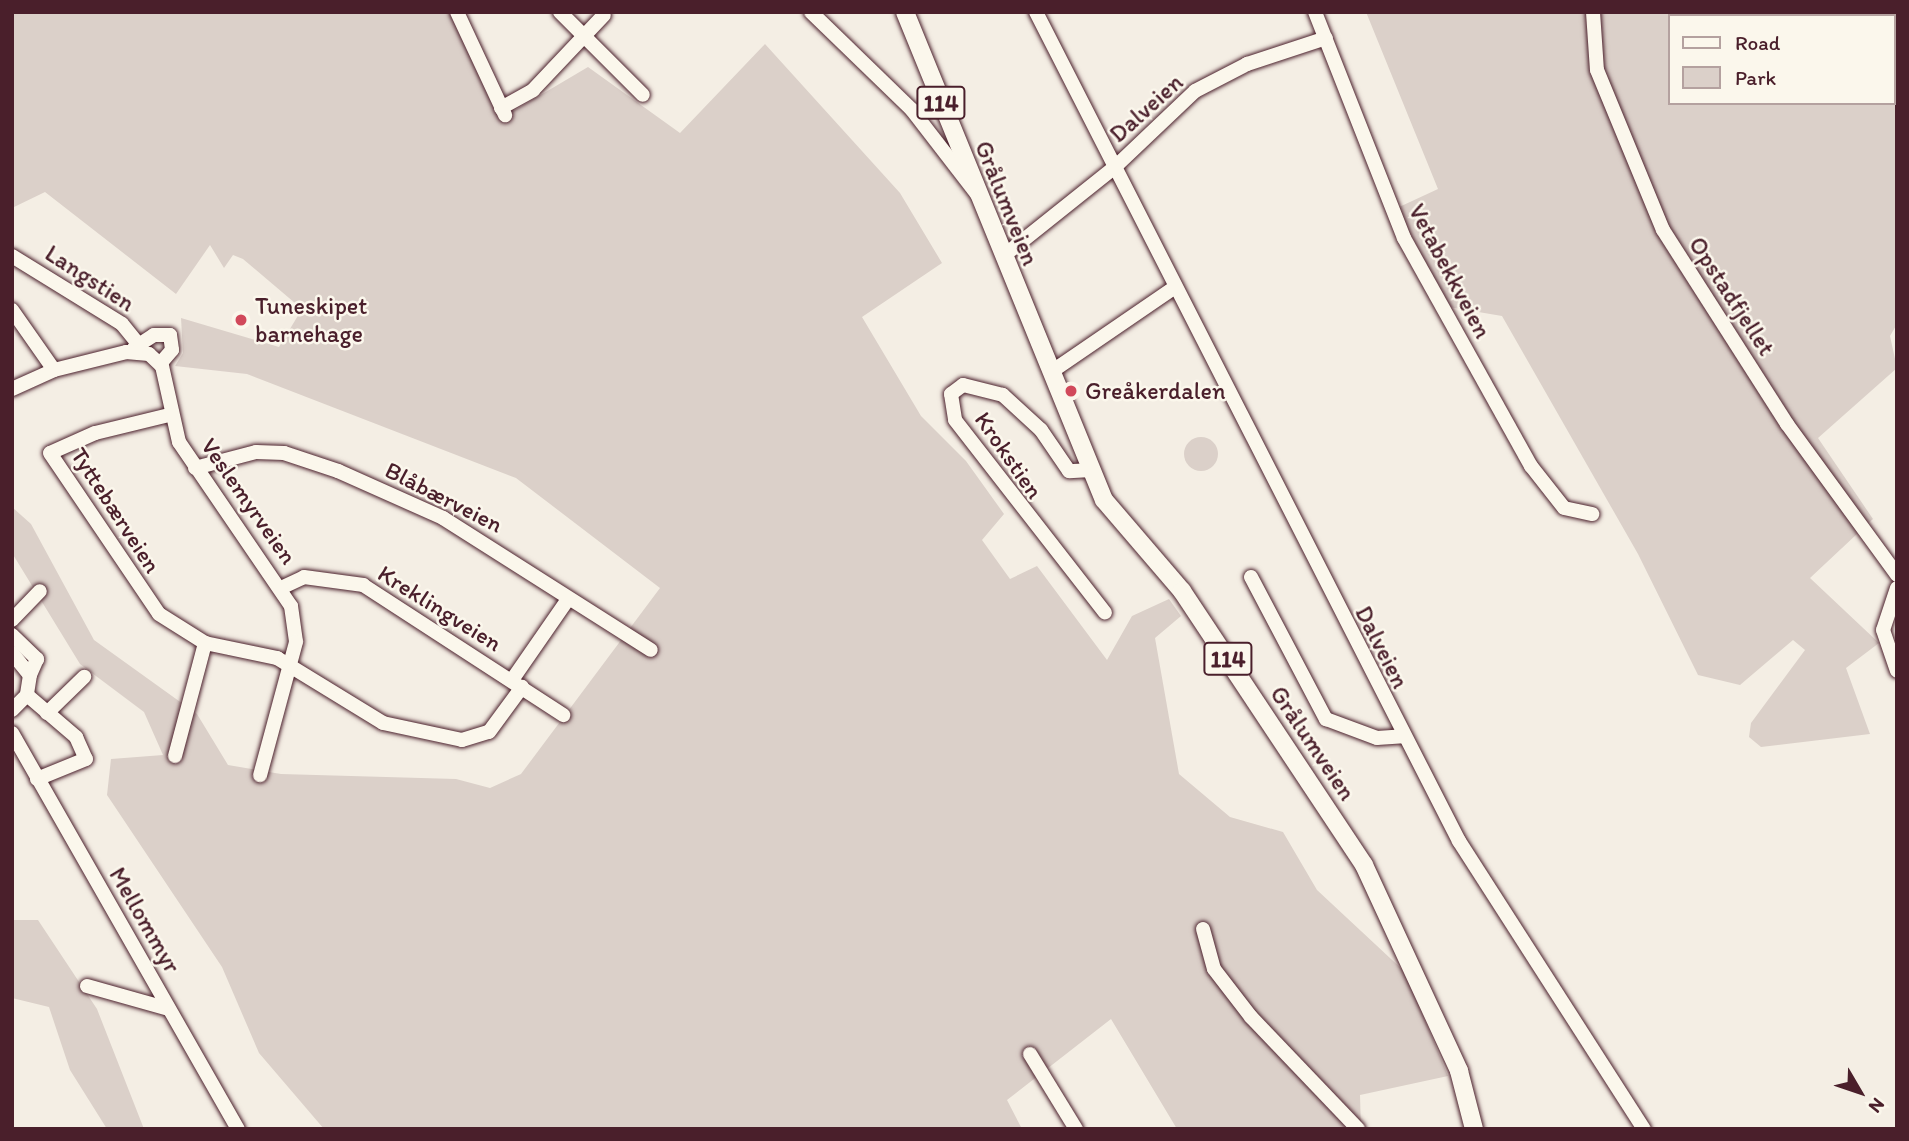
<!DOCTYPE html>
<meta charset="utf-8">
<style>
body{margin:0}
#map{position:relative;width:1909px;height:1141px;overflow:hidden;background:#f4eee4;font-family:Itim,sans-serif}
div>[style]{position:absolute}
.green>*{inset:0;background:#dbd0c9}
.round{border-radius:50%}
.roads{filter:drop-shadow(0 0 2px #4a1f2b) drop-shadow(0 0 2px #4a1f2b)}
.minor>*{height:14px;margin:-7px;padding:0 7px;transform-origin:7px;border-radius:7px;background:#fbf7ec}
.major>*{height:18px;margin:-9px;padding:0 9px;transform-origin:9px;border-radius:9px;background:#fbf7ec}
.dots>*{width:19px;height:19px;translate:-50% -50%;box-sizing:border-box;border:4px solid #fbf7ec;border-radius:50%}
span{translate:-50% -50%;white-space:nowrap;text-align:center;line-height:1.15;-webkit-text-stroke:5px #fbf7ec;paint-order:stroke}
.shield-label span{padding:2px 5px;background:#fbf7ec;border:2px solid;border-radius:5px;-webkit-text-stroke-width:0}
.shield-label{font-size:23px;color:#4a1f2b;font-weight:700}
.street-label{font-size:24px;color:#4a1f2b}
.poi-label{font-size:24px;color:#4a1f2b}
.left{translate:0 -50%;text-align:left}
.frame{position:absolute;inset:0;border:14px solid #4a1f2b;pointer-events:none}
.legend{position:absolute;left:1668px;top:14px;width:228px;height:91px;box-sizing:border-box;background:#fbf7ec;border:2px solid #b4a19f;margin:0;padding:9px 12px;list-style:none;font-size:21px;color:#4a1f2b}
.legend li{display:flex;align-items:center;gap:14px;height:35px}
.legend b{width:35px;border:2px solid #b4a19f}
.north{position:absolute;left:1825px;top:1057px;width:70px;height:70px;-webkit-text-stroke:5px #fbf7ec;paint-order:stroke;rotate:129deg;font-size:19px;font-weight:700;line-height:28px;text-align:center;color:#4a1f2b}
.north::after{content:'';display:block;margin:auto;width:24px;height:32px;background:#4a1f2b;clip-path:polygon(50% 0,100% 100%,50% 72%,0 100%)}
</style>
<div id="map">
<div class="green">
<i style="clip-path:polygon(12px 12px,457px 12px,505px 116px,588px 67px,680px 133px,765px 44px,900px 193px,942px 263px,862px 317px,921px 416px,966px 461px,1004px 514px,982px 540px,1010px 579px,1037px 566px,1107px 660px,1132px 616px,1169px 599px,1181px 616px,1155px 638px,1179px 774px,1230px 817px,1283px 832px,1317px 890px,1405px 972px,1448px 1076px,1360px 1095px,1361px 1129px,1177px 1129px,1111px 1019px,1007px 1100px,1022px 1129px,324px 1129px,259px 1053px,222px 967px,107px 795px,111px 759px,163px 755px,144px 712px,80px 664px,12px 553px,12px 507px,31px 524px,94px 640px,197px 714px,228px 765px,281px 774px,456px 779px,490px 788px,521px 774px,660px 588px,516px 478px,247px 374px,175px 366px,183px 353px,181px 318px,279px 347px,302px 309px,243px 259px,233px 255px,224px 268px,210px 245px,176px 294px,45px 192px,12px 208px)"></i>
<i style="clip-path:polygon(evenodd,1366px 12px,1897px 12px,1897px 324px,1890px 336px,1897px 368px,1818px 438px,1873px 519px,1810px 578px,1879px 643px,1846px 668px,1870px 734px,1761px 747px,1749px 737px,1751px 723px,1805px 650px,1793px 640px,1740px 685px,1698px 675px,1638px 554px,1502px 316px,1449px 307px,1397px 208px,1438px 189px,1366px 12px,1669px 16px,1893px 16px,1893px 103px,1669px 103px,1669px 16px)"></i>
<i class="round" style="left:1184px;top:437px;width:34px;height:34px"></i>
<i style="clip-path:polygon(12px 920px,38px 920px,97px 1009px,144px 1129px,107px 1129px,70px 1070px,49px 1007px,12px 998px)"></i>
</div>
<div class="roads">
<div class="minor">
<i style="left:457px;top:12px;width:114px;rotate:65deg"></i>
<i style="left:560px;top:12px;width:117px;rotate:45deg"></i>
<i style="left:811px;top:12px;width:141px;rotate:44.1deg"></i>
<i style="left:912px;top:110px;width:106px;rotate:52.3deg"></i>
<i style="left:1036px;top:12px;width:931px;rotate:62.97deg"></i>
<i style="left:1459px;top:841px;width:342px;rotate:57.3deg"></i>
<i style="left:1315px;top:12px;width:243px;rotate:68.5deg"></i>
<i style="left:1404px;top:238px;width:261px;rotate:60.9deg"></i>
<i style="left:1531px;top:466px;width:53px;rotate:51.8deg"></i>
<i style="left:1564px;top:508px;width:29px;rotate:12deg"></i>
<i style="left:1593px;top:12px;width:58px;rotate:86.1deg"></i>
<i style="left:1597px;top:70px;width:173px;rotate:67.6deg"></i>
<i style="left:1663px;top:230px;width:230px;rotate:57.4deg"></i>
<i style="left:1787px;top:424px;width:187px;rotate:53.9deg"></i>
<i style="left:501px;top:108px;width:37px;rotate:-29deg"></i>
<i style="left:533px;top:90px;width:103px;rotate:-46.6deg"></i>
<i style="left:1011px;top:250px;width:133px;rotate:-38.6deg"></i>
<i style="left:1115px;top:167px;width:110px;rotate:-43.5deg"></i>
<i style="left:1195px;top:91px;width:59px;rotate:-27.4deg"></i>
<i style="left:1247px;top:64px;width:83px;rotate:-18.2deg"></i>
<i style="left:12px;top:256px;width:129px;rotate:31.7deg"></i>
<i style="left:122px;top:324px;width:26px;rotate:51deg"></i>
<i style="left:12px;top:310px;width:73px;rotate:55deg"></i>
<i style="left:134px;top:348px;width:24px;rotate:-33deg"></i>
<i style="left:154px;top:335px;width:16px"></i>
<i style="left:170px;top:335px;width:15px;rotate:82deg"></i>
<i style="left:172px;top:350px;width:18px;rotate:131deg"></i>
<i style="left:1051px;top:372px;width:147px;rotate:-34.4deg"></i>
<i style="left:12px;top:389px;width:46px;rotate:-24.3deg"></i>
<i style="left:54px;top:370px;width:74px;rotate:-14deg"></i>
<i style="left:126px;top:352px;width:23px;rotate:5deg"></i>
<i style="left:149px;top:354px;width:18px;rotate:43deg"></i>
<i style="left:162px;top:366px;width:78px;rotate:77.4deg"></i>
<i style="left:179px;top:442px;width:199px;rotate:55.7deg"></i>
<i style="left:291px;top:606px;width:36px;rotate:82deg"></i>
<i style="left:296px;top:642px;width:138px;rotate:105.1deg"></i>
<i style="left:169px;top:415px;width:76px;rotate:166.3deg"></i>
<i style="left:95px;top:433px;width:49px;rotate:156deg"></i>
<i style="left:50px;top:453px;width:194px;rotate:55.9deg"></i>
<i style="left:159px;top:614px;width:54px;rotate:32.2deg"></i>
<i style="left:205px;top:643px;width:74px;rotate:11.8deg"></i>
<i style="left:277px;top:658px;width:124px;rotate:31.5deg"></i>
<i style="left:383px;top:723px;width:81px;rotate:12.1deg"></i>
<i style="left:462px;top:740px;width:28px;rotate:-17deg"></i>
<i style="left:489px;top:732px;width:56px;rotate:-53.7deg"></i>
<i style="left:195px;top:468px;width:63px;rotate:-14.7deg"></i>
<i style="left:256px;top:452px;width:28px;rotate:2deg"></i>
<i style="left:284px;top:453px;width:57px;rotate:18.4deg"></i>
<i style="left:338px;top:471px;width:115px;rotate:24.1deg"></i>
<i style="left:443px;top:518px;width:246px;rotate:32.4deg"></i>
<i style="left:1091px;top:470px;width:22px;rotate:177deg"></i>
<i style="left:1069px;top:471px;width:50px;rotate:-124.3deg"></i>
<i style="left:1041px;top:430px;width:52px;rotate:-137.4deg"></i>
<i style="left:1003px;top:395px;width:41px;rotate:-166deg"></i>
<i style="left:963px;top:385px;width:15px;rotate:143deg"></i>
<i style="left:951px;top:394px;width:26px;rotate:81deg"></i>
<i style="left:955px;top:420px;width:244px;rotate:52.1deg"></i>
<i style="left:1251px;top:577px;width:161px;rotate:62.2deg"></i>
<i style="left:1326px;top:719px;width:54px;rotate:20.4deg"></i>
<i style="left:1377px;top:738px;width:26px;rotate:-4deg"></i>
<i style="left:283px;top:587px;width:23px;rotate:-25deg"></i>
<i style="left:304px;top:577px;width:60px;rotate:7.7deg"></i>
<i style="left:363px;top:585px;width:239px;rotate:33deg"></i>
<i style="left:1897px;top:588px;width:44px;rotate:108.4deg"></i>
<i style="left:1883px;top:630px;width:43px;rotate:71.1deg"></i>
<i style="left:12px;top:620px;width:40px;rotate:-46deg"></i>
<i style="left:12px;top:635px;width:35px;rotate:44deg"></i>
<i style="left:37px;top:659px;width:17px;rotate:114deg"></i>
<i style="left:12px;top:653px;width:28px;rotate:51deg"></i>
<i style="left:30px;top:675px;width:20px;rotate:99deg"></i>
<i style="left:27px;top:695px;width:65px;rotate:40.6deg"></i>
<i style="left:76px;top:737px;width:24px;rotate:66deg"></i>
<i style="left:86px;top:759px;width:53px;rotate:157.8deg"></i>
<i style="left:512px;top:680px;width:98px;rotate:-55.3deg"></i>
<i style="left:12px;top:710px;width:21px;rotate:-45deg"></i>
<i style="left:47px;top:713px;width:52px;rotate:-44.2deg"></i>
<i style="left:12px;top:733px;width:456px;rotate:60.3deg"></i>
<i style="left:175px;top:756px;width:117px;rotate:-75.1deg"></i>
<i style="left:1203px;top:929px;width:41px;rotate:74.6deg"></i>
<i style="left:1214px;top:969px;width:61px;rotate:52.4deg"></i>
<i style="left:1251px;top:1017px;width:155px;rotate:46.3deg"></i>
<i style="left:87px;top:986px;width:85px;rotate:15.7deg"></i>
<i style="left:1030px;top:1054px;width:88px;rotate:58.5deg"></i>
</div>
<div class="major">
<i style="left:905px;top:12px;width:527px;rotate:67.82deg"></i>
<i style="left:1104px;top:500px;width:120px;rotate:49.4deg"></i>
<i style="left:1182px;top:591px;width:329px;rotate:56.4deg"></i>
<i style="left:1364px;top:865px;width:227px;rotate:65.2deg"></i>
<i style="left:1459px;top:1071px;width:60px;rotate:75.5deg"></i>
</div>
</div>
<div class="dots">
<i style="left:241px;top:320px;background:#d1495b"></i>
<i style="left:1071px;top:391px;background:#d1495b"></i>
</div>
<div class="shield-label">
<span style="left:941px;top:103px">114</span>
<span style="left:1228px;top:659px">114</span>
</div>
<div class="street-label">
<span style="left:1146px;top:108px;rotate:-42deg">Dalveien</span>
<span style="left:1007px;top:203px;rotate:68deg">Grålumveien</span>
<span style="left:1450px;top:271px;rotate:62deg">Vetabekkveien</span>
<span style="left:90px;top:278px;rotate:33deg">Langstien</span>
<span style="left:1732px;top:296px;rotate:57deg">Opstadfjellet</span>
<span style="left:1009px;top:455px;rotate:55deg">Krokstien</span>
<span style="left:444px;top:497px;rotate:27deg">Blåbærveien</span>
<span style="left:249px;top:501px;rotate:55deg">Veslemyrveien</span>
<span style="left:116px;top:510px;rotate:57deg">Tyttebærveien</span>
<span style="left:440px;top:608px;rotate:32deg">Kreklingveien</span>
<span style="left:1382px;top:647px;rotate:63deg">Dalveien</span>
<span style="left:1313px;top:743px;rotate:56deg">Grålumveien</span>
<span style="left:145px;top:920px;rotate:60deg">Mellommyr</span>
</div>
<div class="poi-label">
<span class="left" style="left:255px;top:320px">Tuneskipet<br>barnehage</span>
<span class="left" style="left:1085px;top:391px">Greåkerdalen</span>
</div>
<div class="frame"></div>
<ul class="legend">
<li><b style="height:9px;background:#fbf7ec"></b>Road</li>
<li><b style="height:19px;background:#dbd0c9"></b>Park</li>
</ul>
<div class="north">N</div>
</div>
